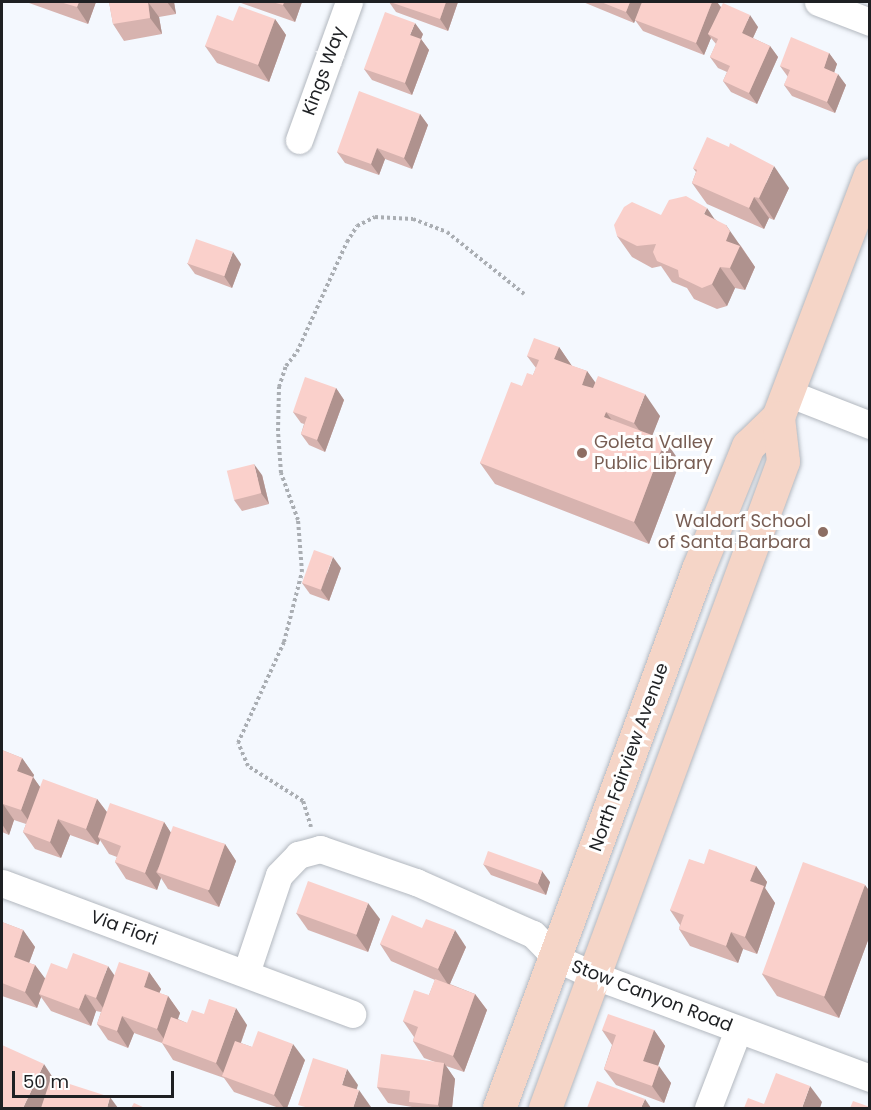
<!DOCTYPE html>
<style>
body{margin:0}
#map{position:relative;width:871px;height:1110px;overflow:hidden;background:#f4f8fe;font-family:Poppins,sans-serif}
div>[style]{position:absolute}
.path>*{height:4px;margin-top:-2px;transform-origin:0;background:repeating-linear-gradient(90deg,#aaaeb3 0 3px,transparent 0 6px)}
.roads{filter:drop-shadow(0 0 2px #b3b8bf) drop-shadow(0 0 2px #b3b8bf)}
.minor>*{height:27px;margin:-13.5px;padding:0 13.5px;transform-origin:13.5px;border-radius:13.5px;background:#fff}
.major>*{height:33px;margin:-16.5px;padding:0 16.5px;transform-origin:16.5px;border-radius:16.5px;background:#f5d5c7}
.wall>*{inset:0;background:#d7b3af}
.shaded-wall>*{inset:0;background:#af928e}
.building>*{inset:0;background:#fad0cb;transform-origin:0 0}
.dots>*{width:16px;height:16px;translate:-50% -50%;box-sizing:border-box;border:3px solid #fff;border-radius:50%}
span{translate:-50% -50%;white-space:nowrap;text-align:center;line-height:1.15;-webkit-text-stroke:6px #fff;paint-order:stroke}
.street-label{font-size:18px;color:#1e2023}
.education-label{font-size:18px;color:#785e54}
.left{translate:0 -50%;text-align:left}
.right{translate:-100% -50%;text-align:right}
.frame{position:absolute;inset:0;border:3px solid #1e2023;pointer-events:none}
.scale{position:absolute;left:12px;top:1071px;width:162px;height:27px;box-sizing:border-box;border:3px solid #1e2023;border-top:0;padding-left:8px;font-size:18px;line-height:21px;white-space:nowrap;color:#1e2023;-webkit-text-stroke:4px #fff;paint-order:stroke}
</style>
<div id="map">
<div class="path">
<i style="left:311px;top:827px;width:27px;rotate:-107deg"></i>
<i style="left:303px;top:801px;width:65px;rotate:-147.5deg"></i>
<i style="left:248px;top:766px;width:25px;rotate:-113deg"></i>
<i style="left:238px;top:743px;width:111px;rotate:-65.5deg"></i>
<i style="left:284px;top:642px;width:72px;rotate:-75.6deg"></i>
<i style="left:302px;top:572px;width:52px;rotate:-94.4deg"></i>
<i style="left:298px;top:520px;width:50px;rotate:-109.9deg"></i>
<i style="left:281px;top:473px;width:42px;rotate:-94.1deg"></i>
<i style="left:278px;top:431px;width:44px;rotate:-88.7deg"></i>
<i style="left:279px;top:387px;width:22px;rotate:-72deg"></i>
<i style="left:286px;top:366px;width:18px;rotate:-52deg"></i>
<i style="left:297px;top:352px;width:121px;rotate:-65.6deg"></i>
<i style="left:347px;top:242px;width:19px;rotate:-58deg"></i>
<i style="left:357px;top:226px;width:20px;rotate:-27deg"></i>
<i style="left:375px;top:217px;width:38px;rotate:3deg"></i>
<i style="left:413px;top:219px;width:36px;rotate:21deg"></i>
<i style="left:447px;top:232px;width:99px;rotate:38.8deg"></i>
</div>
<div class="roads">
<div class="minor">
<i style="left:818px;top:2px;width:56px;rotate:21deg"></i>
<i style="left:299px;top:140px;width:147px;rotate:-70.1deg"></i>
<i style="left:788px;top:393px;width:88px;rotate:21.3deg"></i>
<i style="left:2px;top:883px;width:374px;rotate:20.5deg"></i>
<i style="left:246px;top:973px;width:103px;rotate:-71.4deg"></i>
<i style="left:279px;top:875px;width:28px;rotate:-46deg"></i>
<i style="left:298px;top:855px;width:23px;rotate:-15deg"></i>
<i style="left:320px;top:849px;width:102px;rotate:19deg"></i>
<i style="left:416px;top:882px;width:128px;rotate:24deg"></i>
<i style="left:533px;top:934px;width:33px;rotate:46deg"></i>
<i style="left:556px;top:958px;width:41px;rotate:24.7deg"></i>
<i style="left:593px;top:975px;width:296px;rotate:20.4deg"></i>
<i style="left:708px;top:1108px;width:84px;rotate:-69deg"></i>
</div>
<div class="major">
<i style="left:499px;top:1108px;width:575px;rotate:-69.74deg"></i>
<i style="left:698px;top:569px;width:133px;rotate:-67.9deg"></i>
<i style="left:748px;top:446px;width:42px;rotate:-44deg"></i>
<i style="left:778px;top:417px;width:259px;rotate:-69.2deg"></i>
<i style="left:545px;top:1108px;width:689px;rotate:-69.8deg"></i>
<i style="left:783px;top:461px;width:44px;rotate:-96.5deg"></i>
</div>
</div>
<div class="wall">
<i style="clip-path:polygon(28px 2px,96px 2px,88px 24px,29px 3px)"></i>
<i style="clip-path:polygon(109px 2px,174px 2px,176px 14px,159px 17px,162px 34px,124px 41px,113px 24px)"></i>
<i style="clip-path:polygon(240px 2px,302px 2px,295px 22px,241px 3px)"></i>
<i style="clip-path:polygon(389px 2px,458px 2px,448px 31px,396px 12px)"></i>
<i style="clip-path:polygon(583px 2px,717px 2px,721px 7px,758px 27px,753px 38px,770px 46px,778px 57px,757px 104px,731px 92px,723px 81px,727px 72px,718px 68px,710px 57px,716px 44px,711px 38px,704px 55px,643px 31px,635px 20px,636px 17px,634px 23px)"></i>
<i style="clip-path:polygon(275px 19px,286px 35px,269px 82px,217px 63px,205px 46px,233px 21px)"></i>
<i style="clip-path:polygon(423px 34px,421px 39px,429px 50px,412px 95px,372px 80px,364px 69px)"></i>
<i style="clip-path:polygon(829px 53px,837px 64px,834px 72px,846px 85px,835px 113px,792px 96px,784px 85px,788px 77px,780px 66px)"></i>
<i style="clip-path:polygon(420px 114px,428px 125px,412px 169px,385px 159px,379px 175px,345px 163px,337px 152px)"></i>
<i style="clip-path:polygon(693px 168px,789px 188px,774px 220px,769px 218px,764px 229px,707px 204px,692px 183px,696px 172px)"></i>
<i style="clip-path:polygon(661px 215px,715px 219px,741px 246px,755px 267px,745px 290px,735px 288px,727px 306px,717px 309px,694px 299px,687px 288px,672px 282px,661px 266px,652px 268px,632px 257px,617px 236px)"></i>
<i style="clip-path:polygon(187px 263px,241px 264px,232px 288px,195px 274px)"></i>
<i style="clip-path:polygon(559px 347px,572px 366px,587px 371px,595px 383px,660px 416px,652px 435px,680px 462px,649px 544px,495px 484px,480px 463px,522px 386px,533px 375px,536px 368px,527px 356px)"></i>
<i style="clip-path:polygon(336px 388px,344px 400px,325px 452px,309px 445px,301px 434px,304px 424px,301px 423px,293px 412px)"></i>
<i style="clip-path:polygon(262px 475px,269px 504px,242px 511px,234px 500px)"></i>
<i style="clip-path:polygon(341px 568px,329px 601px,310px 594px,302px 583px)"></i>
<i style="clip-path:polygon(2px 750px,22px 758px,34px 775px,33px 777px,40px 787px,97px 799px,107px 812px,164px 822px,171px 833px,225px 844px,236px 861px,219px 907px,168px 889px,161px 878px,157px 890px,126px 879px,115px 862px,117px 857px,109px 854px,100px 840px,98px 845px,70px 835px,61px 858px,35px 849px,23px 832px,26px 824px,14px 820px,9px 835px,2px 832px)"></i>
<i style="clip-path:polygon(483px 864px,550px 882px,546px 895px,491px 875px)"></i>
<i style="clip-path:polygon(704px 864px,756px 866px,767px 882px,765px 888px,775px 903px,757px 954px,743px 949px,738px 963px,690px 946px,679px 929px,680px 925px,670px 910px)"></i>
<i style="clip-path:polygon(865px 885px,870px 892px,870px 935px,839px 1018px,777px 996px,762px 974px)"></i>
<i style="clip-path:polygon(296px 913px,380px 919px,368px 952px,308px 930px)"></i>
<i style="clip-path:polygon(2px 922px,23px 930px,35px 947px,29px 963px,35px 965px,45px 979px,67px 969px,114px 975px,149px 972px,161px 989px,159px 993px,168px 996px,180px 1013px,178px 1019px,187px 1023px,204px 1014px,247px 1025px,241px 1043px,252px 1047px,305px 1060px,287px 1108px,279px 1108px,234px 1092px,224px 1078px,173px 1060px,162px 1043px,134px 1033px,128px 1048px,108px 1040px,97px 1024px,101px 1012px,96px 1011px,91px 1026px,51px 1011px,41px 997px,37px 1008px,2px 996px)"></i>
<i style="clip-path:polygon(422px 928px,466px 947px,450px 984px,475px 994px,487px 1010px,464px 1072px,446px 1066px,455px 1079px,452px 1108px,414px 1108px,412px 1107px,388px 1103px,377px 1087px,435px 1062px,424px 1058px,413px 1041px,414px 1037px,403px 1021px,429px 995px,435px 980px,391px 961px,380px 944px)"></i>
<i style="clip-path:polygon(602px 1030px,654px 1030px,665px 1046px,658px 1066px,671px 1083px,664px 1103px,616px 1085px,604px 1069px,612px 1045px)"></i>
</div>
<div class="shaded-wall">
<i style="clip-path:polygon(79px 2px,96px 2px,88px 24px,77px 7px)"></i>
<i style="clip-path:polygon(148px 2px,159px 17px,162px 34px,150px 18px)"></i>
<i style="clip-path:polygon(167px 2px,174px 2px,176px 14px)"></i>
<i style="clip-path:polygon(284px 2px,302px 2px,295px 22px,283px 5px)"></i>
<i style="clip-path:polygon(446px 2px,458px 2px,448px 31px,440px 19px)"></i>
<i style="clip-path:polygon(630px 2px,643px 2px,634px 23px,626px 12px)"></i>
<i style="clip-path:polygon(712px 2px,717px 2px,722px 9px,708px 34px,711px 38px,704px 55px,696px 43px)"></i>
<i style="clip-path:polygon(750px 15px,758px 27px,750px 44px,742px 33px)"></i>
<i style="clip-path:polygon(275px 19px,286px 35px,269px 82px,258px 65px)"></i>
<i style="clip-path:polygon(415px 23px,423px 34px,421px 39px,429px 50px,412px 95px,405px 83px,410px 35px)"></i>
<i style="clip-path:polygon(770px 46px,778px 57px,757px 104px,749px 93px)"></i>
<i style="clip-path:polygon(829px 53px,837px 64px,832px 79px,824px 68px)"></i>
<i style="clip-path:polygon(838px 74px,846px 85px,835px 113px,827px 102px)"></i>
<i style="clip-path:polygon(420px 114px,428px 125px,412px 169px,404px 158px)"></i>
<i style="clip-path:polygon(377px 148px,385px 159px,379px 175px,371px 164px)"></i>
<i style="clip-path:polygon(774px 166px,789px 188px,774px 220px,759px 198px)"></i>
<i style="clip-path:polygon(754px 197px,769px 218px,764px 229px,749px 208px)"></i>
<i style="clip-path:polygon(707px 208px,722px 230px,704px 214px)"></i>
<i style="clip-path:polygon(726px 225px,755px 267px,745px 290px,730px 268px,726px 241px)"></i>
<i style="clip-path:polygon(233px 252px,241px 264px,232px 288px,224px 276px)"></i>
<i style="clip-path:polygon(720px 267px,735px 288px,727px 306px,712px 284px)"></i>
<i style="clip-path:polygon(559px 347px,574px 369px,554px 359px)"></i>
<i style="clip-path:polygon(587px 371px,603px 393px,582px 385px)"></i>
<i style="clip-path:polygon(336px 388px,344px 400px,325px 452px,317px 440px)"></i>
<i style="clip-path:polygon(645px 394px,660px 416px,649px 444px,634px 423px)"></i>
<i style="clip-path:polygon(606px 412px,621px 433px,604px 417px)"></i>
<i style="clip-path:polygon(665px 440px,680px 462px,649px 544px,634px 522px)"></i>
<i style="clip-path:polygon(254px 464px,262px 475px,269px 504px,261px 493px)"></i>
<i style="clip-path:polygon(333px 557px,341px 568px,329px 601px,321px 590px)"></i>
<i style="clip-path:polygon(22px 758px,34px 775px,29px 788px,17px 771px)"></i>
<i style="clip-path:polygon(33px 777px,45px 794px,33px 827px,21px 810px)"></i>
<i style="clip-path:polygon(97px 799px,109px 815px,98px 837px,100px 840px,98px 845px,86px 829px)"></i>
<i style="clip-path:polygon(3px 804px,14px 820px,9px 835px,2px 824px,2px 807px)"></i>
<i style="clip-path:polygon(58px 819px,70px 835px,61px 858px,50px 842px)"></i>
<i style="clip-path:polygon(164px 822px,175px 839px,156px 872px,161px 878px,157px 890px,145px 873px)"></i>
<i style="clip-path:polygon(225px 844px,236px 861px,219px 907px,208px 891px)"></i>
<i style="clip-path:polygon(756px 866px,767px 882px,765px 888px,775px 903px,757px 954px,745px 937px,750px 881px)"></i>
<i style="clip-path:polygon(542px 871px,550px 882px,546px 895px,538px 883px)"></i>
<i style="clip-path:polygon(865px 885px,870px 892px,870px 935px,839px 1018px,824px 997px)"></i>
<i style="clip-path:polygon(368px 903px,380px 919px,368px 952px,356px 935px)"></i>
<i style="clip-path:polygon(23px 930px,35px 947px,25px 974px,14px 957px)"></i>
<i style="clip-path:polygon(455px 930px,466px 947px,449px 986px,438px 969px)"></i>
<i style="clip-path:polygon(731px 932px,743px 949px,738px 963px,726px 946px)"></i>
<i style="clip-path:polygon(35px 965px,47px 981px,39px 994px,41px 997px,37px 1008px,25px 992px)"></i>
<i style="clip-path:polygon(108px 966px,119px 982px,108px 1015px,96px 998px)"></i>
<i style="clip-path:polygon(149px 972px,161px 989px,155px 1004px,144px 987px)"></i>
<i style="clip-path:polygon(85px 994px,96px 1011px,91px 1026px,79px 1009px)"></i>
<i style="clip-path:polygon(475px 994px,487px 1010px,464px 1072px,453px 1056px)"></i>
<i style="clip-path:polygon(168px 996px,180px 1013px,168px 1045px,157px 1029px)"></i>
<i style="clip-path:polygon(236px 1008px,247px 1025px,228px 1078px,226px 1077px,216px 1063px)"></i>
<i style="clip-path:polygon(122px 1016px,134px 1033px,128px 1048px,117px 1031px)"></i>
<i style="clip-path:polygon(654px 1030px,665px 1046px,654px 1077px,643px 1061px)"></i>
<i style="clip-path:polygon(293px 1044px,305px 1060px,287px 1108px,284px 1108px,274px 1095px)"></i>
<i style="clip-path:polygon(444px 1063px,455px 1079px,452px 1108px,440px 1108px,438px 1105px)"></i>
<i style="clip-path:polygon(44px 1064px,55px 1081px,43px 1108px,23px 1108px)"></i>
<i style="clip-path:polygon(659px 1066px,671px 1083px,664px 1103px,652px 1086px)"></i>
<i style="clip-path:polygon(347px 1069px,358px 1085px,353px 1101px,342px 1085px)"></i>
<i style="clip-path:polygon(810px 1086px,822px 1102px,820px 1108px,802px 1108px)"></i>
<i style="clip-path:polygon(359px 1090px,371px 1107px,370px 1108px,353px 1108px)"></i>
<i style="clip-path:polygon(110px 1097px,118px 1108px,107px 1108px)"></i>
<i style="clip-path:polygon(645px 1099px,651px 1108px,641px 1108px)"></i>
</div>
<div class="building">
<i style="clip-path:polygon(60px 2px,79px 2px,77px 7px)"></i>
<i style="clip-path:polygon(109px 2px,148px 2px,150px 18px,113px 24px)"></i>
<i style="clip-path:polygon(272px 2px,284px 2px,283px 5px)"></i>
<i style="clip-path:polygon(390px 2px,446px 2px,440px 19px)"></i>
<i style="clip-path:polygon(601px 2px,630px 2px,626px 12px)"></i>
<i style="clip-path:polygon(642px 2px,712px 2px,696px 43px,635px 20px)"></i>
<i style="clip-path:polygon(723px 3px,750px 15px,742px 33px,770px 46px,749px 93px,723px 81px,730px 66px,710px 57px,718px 39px,708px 34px)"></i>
<i style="clip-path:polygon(239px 6px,275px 19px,258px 65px,205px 46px,217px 15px,233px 21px)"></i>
<i style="clip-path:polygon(385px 12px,415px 23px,410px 35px,421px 39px,405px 83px,364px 69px)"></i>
<i style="clip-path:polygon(791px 37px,829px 53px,824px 68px,838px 74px,827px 102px,784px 85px,790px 70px,780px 66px)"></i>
<i style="clip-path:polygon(359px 91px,420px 114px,404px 158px,377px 148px,371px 164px,337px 152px)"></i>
<i style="clip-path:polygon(707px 137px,729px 147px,730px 143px,774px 166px,759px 198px,754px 197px,749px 208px,692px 183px,697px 170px,693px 168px)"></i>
<i style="clip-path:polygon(686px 196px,707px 208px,704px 214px,726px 225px,730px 231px,726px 241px,740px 246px,730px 268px,720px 267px,712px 284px,702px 288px,679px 277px,678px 270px,657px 261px,653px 252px,656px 244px,637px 246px,617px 236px,614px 225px,624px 207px,632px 202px,661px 215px,669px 200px)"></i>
<i style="left:196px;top:239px;width:39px;height:26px;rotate:19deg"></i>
<i style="clip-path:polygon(534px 338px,559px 347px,554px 359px,587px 371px,582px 385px,593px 388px,598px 376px,645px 394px,634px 423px,606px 412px,604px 417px,665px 440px,634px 522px,480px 463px,511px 382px,522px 386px,527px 373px,533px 375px,539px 360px,527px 356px)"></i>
<i style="clip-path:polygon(305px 377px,336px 388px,317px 440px,301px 434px,307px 417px,293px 412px)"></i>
<i style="left:254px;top:464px;width:30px;height:28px;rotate:76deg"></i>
<i style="left:314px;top:550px;width:20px;height:35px;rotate:20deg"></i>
<i style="clip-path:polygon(2px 750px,22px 758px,17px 771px,33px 777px,21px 810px,3px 804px,2px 807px)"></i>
<i style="clip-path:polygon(43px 779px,97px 799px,86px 829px,58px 819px,50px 842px,23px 832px)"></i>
<i style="clip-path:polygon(110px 803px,164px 822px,145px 873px,115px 862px,121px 846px,98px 837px)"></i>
<i style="left:173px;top:826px;width:55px;height:49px;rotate:19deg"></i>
<i style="clip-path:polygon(709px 849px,756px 866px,750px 881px,764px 886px,745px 937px,731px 932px,726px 946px,679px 929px,684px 915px,670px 910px,689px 859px,704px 864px)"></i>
<i style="left:488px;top:851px;width:58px;height:14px;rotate:20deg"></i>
<i style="left:803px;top:862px;width:66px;height:119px;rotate:20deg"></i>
<i style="left:308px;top:881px;width:64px;height:34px;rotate:20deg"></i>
<i style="clip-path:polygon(392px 915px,422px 928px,426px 919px,455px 930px,438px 969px,380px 944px)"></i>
<i style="clip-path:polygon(2px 922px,23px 930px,14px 957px,35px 965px,25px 992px,2px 983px)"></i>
<i style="clip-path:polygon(73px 953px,108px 966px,96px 998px,85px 994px,79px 1009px,39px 994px,51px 963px,67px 969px)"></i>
<i style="clip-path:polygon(119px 962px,149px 972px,144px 987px,168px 996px,157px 1029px,122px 1016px,117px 1031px,97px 1024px)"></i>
<i style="clip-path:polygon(435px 979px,475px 994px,453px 1056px,413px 1041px,418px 1027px,403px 1021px,414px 990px,429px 995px)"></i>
<i style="clip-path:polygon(209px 999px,236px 1008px,216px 1063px,162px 1043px,171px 1017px,187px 1023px,192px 1010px,204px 1014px)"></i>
<i style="clip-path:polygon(608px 1014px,654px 1030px,643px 1061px,659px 1066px,652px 1086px,604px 1069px,616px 1035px,602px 1030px)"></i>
<i style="clip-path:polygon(258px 1031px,293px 1044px,274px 1095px,222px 1076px,235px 1041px,252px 1047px)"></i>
<i style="clip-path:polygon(2px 1045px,44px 1064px,23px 1108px,2px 1108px)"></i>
<i style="clip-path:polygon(381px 1054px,444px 1063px,438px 1105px,409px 1102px,410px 1091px,377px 1087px)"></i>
<i style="clip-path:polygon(313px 1058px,347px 1069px,342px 1085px,359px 1090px,353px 1108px,309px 1108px,298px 1105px)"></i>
<i style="clip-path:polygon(776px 1073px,810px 1086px,802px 1108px,744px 1108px,748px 1098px,764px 1104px)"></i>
<i style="clip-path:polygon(51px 1078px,110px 1097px,107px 1108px,41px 1108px)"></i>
<i style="clip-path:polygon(597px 1081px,645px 1099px,641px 1108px,587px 1108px)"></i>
<i style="clip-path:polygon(853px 1101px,870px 1107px,870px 1108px,850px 1108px)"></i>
<i style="clip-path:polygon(134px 1103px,145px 1108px,131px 1108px)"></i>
</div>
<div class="dots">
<i style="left:582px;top:453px;background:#8d6e63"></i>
<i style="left:823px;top:532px;background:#8d6e63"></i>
</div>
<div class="street-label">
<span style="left:324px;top:71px;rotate:-70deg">Kings Way</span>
<span style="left:629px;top:757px;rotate:-70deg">North Fairview Avenue</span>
<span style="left:124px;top:928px;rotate:20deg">Via Fiori</span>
<span style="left:652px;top:996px;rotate:21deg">Stow Canyon Road</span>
</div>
<div class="education-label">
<span class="left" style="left:594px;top:453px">Goleta Valley<br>Public Library</span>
<span class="right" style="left:811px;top:532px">Waldorf School<br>of Santa Barbara</span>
</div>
<div class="frame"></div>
<div class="scale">50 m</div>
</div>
